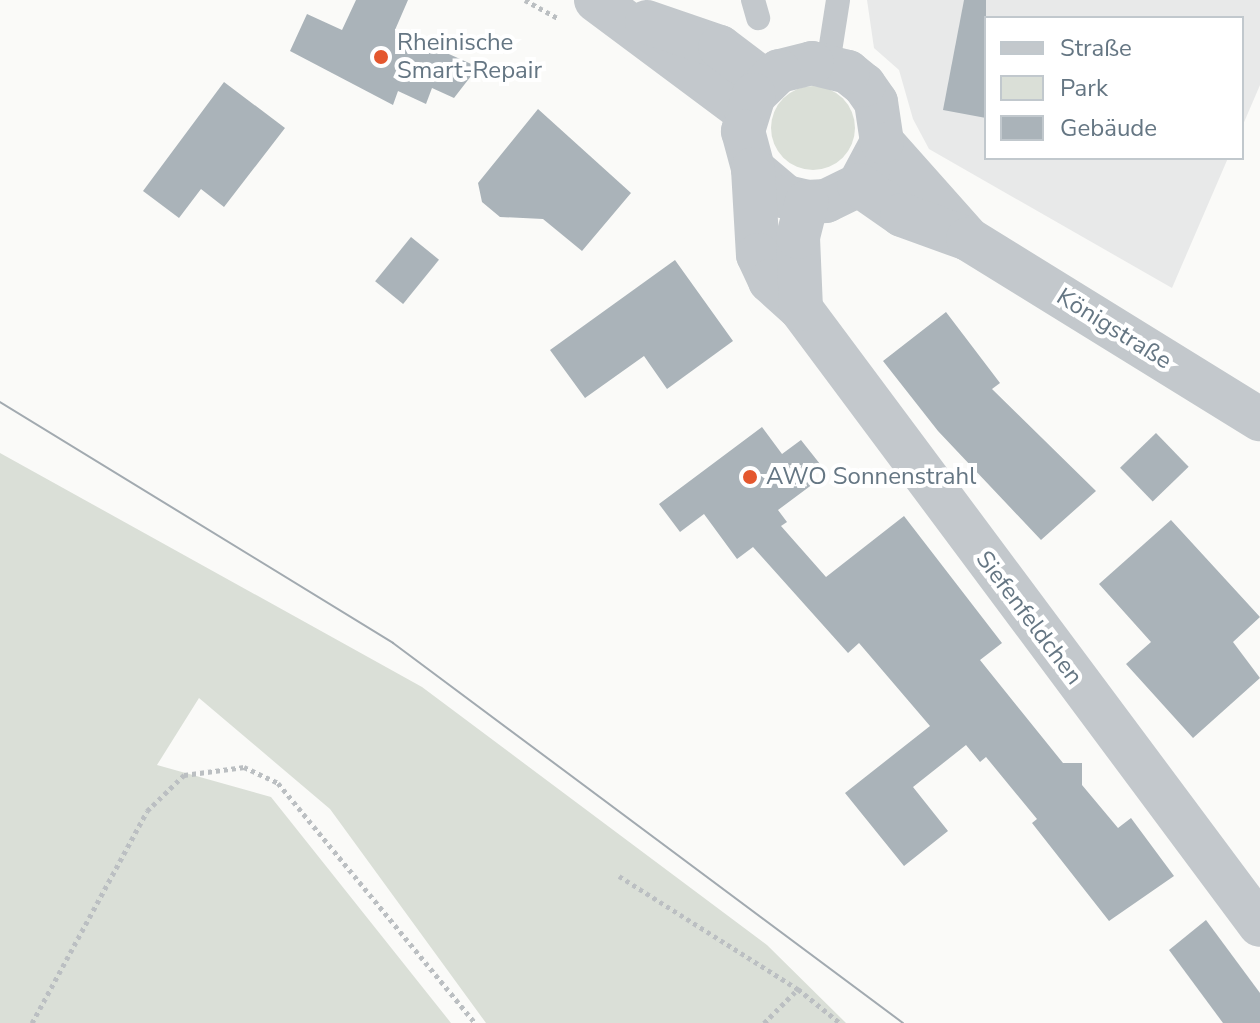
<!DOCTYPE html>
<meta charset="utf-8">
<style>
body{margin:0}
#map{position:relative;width:1260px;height:1023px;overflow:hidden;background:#fafaf8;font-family:"Nunito Sans",sans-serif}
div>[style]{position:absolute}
.built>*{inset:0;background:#e8e9e9}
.green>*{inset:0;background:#dadfd7}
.round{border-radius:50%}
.building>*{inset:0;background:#aab3b9;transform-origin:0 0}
.path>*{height:5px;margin-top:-2.5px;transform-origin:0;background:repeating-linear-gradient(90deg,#bbbfc2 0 4px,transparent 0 8px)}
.service>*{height:24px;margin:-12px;padding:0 12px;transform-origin:12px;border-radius:12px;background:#c3c8cc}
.tertiary>*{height:44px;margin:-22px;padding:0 22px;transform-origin:22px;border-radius:22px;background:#c3c8cc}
.tram>*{height:2px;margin:-1px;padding:0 1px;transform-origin:1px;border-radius:1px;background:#a2aab0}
.dots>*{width:22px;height:22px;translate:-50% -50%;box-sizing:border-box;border:4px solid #fff;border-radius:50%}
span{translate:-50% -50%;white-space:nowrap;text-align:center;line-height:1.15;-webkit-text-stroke:8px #fff;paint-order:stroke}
.poi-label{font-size:24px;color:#657683}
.left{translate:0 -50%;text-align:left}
.street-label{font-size:24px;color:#657683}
.legend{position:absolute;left:984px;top:16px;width:260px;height:144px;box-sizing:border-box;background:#fff;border:2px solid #c1c8cd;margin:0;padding:10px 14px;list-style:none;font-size:24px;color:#657683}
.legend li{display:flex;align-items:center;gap:16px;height:40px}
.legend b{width:40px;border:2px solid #c1c8cd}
</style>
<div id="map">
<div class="built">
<i style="clip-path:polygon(867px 0,1260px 0,1260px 85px,1242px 127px,1242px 18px,986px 18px,986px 158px,1228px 158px,1172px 288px,929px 149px,913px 119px,899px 70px,874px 48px)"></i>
</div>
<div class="green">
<i class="round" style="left:771px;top:86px;width:84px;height:84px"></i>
<i style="clip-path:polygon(0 453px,422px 687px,767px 945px,846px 1023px,486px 1023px,330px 809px,199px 698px,157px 765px,271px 797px,451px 1023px,0 1023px)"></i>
</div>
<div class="building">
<i style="clip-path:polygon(356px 0,408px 0,395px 30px,478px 67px,454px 98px,432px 88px,426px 104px,398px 91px,393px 105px,290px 51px,307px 14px,342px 30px)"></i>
<i style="clip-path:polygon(964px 0,986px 0,986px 118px,943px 110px)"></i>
<i style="clip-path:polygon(224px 82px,285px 128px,224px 207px,201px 189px,179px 218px,143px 191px)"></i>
<i style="clip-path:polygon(538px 109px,631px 193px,582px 251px,543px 219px,500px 217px,482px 202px,478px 183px)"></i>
<i style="left:411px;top:237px;width:36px;height:57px;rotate:39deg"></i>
<i style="clip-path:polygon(675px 260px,733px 341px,667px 389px,644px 356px,585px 398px,550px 350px)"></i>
<i style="clip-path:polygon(946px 312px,1000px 383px,992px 389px,1096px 491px,1041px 540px,938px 431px,883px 361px)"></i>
<i style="clip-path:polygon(762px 427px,782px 454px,801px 440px,820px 464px,810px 471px,817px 481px,778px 510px,787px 522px,781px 526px,826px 577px,904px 516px,1002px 643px,980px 660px,1063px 763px,1082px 763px,1082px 785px,1118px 828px,1131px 818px,1174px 876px,1109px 921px,1032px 823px,1037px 819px,986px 757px,980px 762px,966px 745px,913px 787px,948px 831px,904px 866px,845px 793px,930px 726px,859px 643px,848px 653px,753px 547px,737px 559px,704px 514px,680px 532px,659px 504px)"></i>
<i style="left:1156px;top:433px;width:47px;height:50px;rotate:46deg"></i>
<i style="clip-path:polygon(1171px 520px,1260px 617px,1233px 642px,1260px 678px,1193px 738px,1126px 664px,1151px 642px,1099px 584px)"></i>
<i style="clip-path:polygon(1206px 920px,1260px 993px,1260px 1023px,1223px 1023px,1169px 950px)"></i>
</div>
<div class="path">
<i style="left:525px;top:0;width:38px;rotate:29deg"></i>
<i style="left:619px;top:876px;width:212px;rotate:32.3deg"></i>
<i style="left:798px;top:989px;width:54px;rotate:39deg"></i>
<i style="left:32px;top:1023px;width:241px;rotate:-61.5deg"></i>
<i style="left:147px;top:811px;width:52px;rotate:-44.2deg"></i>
<i style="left:184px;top:775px;width:61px;rotate:-7.6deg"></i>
<i style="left:244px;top:767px;width:38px;rotate:25deg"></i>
<i style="left:278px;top:783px;width:310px;rotate:50.6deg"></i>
<i style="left:764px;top:1023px;width:48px;rotate:-45deg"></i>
</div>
<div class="service">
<i style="left:753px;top:0;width:19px;rotate:74deg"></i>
<i style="left:828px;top:64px;width:65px;rotate:-81.1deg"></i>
</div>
<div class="tertiary">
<i style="left:596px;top:0;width:187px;rotate:36.7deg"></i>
<i style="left:647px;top:22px;width:77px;rotate:18.9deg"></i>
<i style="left:720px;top:47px;width:56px;rotate:37.1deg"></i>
<i style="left:882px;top:142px;width:130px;rotate:48.4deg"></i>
<i style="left:753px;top:169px;width:43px;rotate:40.3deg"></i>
<i style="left:786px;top:197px;width:22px;rotate:13deg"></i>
<i style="left:807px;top:202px;width:19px;rotate:-3deg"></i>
<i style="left:826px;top:201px;width:37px;rotate:-26deg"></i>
<i style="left:859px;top:185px;width:49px;rotate:-61.9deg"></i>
<i style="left:882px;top:142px;width:40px;rotate:-98.5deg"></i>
<i style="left:876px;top:102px;width:21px;rotate:-125deg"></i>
<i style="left:864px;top:85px;width:21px;rotate:-141deg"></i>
<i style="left:848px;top:72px;width:37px;rotate:-166deg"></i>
<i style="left:812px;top:63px;width:34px;rotate:166deg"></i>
<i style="left:779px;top:71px;width:35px;rotate:136deg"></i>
<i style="left:754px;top:95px;width:38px;rotate:107deg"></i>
<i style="left:743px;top:131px;width:39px;rotate:75deg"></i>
<i style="left:753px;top:169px;width:86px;rotate:86.7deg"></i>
<i style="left:758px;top:255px;width:29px;rotate:65deg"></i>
<i style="left:770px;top:281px;width:42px;rotate:42.1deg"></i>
<i style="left:801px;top:309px;width:768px;rotate:53.31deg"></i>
<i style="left:859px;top:185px;width:52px;rotate:34.9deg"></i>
<i style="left:902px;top:215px;width:70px;rotate:20deg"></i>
<i style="left:968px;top:239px;width:343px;rotate:31.7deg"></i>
<i style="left:801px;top:309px;width:72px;rotate:-92.4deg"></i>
<i style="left:798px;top:237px;width:36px;rotate:-76deg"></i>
</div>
<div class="tram">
<i style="left:0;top:402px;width:461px;rotate:31.5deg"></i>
<i style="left:393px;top:643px;width:636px;rotate:36.69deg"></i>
</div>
<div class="dots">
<i style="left:381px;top:57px;background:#e4572e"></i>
<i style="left:750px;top:477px;background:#e4572e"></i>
</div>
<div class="poi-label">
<span class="left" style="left:397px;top:57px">Rheinische<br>Smart-Repair</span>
<span class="left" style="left:766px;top:477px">AWO Sonnenstrahl</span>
</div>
<div class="street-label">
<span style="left:1114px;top:329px;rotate:32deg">Königstraße</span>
<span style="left:1029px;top:618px;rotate:53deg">Siefenfeldchen</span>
</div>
<ul class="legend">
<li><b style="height:10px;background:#c3c8cc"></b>Straße</li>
<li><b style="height:22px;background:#dadfd7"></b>Park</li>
<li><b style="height:22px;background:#aab3b9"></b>Gebäude</li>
</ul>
</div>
